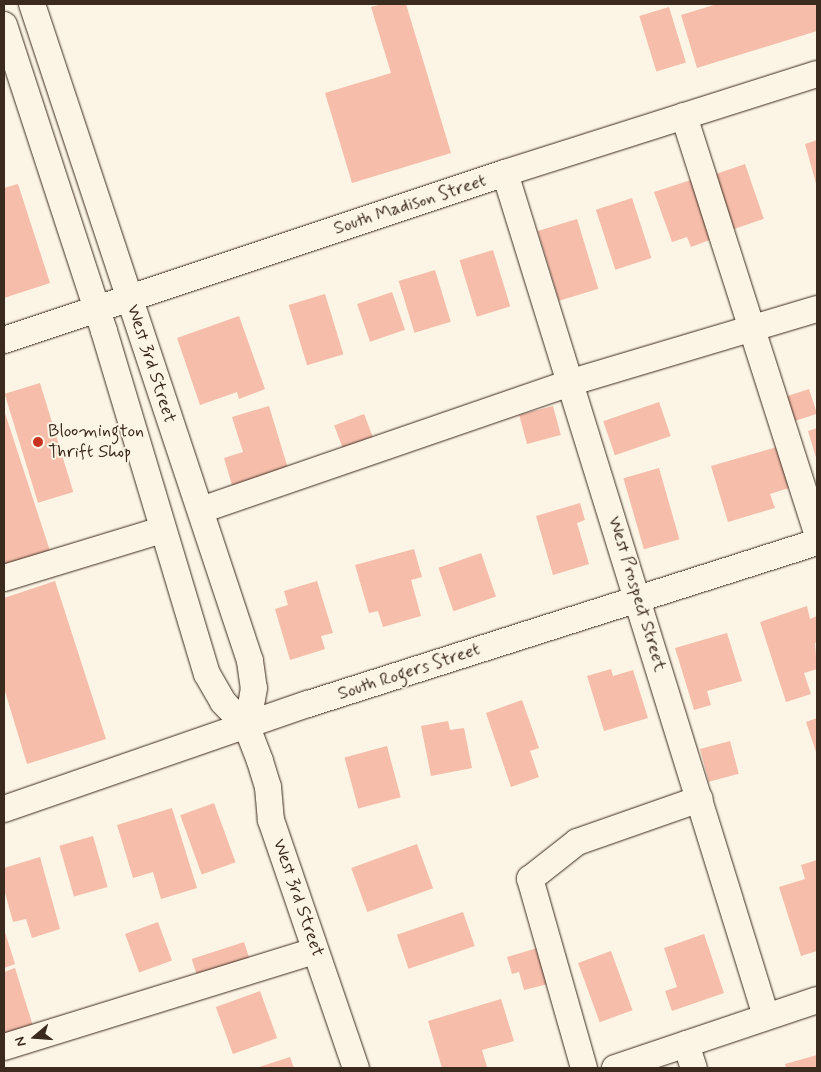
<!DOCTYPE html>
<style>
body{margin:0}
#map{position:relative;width:821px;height:1072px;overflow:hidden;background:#fcf5e5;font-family:Mynerve,sans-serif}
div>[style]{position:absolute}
.building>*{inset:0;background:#f5bdaa;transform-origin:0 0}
.roads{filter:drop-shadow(0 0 1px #3b2a1e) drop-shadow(0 0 1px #3b2a1e)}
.minor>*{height:26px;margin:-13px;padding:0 13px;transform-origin:13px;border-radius:13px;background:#fcf5e5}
.dots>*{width:14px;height:14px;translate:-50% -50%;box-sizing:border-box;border:2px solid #fcf5e5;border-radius:50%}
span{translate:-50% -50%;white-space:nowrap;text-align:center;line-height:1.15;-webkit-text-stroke:4px #fcf5e5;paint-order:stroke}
.street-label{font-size:18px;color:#3b2a1e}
.poi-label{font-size:18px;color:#3b2a1e}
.left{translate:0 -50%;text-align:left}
.frame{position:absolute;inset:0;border:5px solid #3b2a1e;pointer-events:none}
.north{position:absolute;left:10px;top:1012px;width:50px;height:50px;-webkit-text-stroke:4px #fcf5e5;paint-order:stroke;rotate:252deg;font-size:14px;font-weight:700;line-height:20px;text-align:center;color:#3b2a1e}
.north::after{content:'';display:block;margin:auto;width:18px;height:22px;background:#3b2a1e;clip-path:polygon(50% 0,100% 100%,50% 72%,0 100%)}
</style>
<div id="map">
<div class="building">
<i style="clip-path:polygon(383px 4px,406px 4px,451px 153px,352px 183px,325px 93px,391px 73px,371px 7px)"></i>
<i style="clip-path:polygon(717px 4px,817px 4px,817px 31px,697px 68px,681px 15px)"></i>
<i style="left:669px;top:7px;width:58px;height:31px;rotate:73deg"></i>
<i style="clip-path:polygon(817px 140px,817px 187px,805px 144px)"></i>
<i style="left:745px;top:164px;width:58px;height:36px;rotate:71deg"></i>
<i style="clip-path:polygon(694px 179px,715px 238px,691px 247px,687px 237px,672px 242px,654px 192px)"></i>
<i style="clip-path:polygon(18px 184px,50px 283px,4px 298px,4px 188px)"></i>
<i style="left:632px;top:198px;width:63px;height:38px;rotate:72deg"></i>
<i style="left:577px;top:219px;width:73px;height:41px;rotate:73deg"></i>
<i style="left:493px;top:250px;width:59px;height:35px;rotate:73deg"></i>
<i style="left:435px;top:270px;width:54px;height:38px;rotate:73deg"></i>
<i style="left:392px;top:292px;width:40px;height:37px;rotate:71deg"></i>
<i style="left:325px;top:294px;width:63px;height:38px;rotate:73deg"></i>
<i style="clip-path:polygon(239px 316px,265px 389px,239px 399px,237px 392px,200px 405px,177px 338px)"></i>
<i style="left:40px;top:383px;width:114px;height:37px;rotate:73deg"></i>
<i style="left:809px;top:389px;width:26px;height:28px;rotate:72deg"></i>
<i style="left:659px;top:402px;width:36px;height:59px;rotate:71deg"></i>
<i style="clip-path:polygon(269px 406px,290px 475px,234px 492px,224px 458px,243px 452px,232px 417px)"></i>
<i style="left:553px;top:406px;width:30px;height:35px;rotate:75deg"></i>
<i style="clip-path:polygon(4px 410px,52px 557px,4px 572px)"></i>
<i style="left:364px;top:414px;width:34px;height:32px;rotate:69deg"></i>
<i style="clip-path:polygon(817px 428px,817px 461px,808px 431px)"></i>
<i style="clip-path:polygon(777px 447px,789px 488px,770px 494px,775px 508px,728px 522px,711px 466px)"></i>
<i style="left:659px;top:468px;width:74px;height:37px;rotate:74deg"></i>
<i style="clip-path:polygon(580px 503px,585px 520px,577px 523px,589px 564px,553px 575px,536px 516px)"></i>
<i style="clip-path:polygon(414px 549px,422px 577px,411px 580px,421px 616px,383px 627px,378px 611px,369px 613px,355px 565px)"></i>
<i style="left:481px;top:553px;width:46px;height:45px;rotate:71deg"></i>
<i style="clip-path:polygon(55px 581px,106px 739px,27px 764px,4px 688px,4px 598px)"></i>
<i style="clip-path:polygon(317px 581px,333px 633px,321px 636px,325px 649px,290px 660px,275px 609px,288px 605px,284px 591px)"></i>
<i style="clip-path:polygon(807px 606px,810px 619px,817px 616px,817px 642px,815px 643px,817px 669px,804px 673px,811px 694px,786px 702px,760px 622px)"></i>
<i style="clip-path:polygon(727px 633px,742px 681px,707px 691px,711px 705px,694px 710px,675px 648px)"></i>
<i style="clip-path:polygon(611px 669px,613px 676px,633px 670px,648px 718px,604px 731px,587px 676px)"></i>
<i style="clip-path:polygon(522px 700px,539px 748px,530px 751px,539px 777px,511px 787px,486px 713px)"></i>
<i style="clip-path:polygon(817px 718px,817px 755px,806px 722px)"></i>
<i style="clip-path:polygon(448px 721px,450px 730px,464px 728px,472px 768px,431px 776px,421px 726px)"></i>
<i style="left:730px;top:741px;width:34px;height:31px;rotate:75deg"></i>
<i style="left:387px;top:746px;width:53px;height:44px;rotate:75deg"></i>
<i style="left:214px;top:803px;width:63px;height:36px;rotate:70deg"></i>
<i style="clip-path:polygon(172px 808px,197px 888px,161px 899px,153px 872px,133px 878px,117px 825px)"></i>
<i style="left:93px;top:836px;width:53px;height:35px;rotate:74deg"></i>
<i style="left:417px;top:844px;width:47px;height:70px;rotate:70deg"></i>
<i style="clip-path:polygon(40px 857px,60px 929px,32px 938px,26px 919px,13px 922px,4px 889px,4px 868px)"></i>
<i style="clip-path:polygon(817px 860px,817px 951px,801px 956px,779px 887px,805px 879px,801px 865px)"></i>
<i style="left:463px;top:912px;width:36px;height:70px;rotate:71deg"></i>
<i style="left:158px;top:922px;width:41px;height:35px;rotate:70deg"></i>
<i style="clip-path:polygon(4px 929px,15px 964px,4px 968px)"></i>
<i style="clip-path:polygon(704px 934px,724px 993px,672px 1011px,665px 991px,677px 987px,664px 948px)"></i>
<i style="left:244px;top:942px;width:26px;height:55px;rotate:72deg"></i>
<i style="clip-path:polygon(537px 948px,548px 984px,524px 990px,519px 972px,512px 974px,507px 957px)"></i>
<i style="left:611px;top:951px;width:63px;height:35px;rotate:70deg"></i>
<i style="clip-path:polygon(15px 968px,34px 1029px,4px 1039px,4px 972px)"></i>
<i style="left:260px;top:991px;width:50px;height:47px;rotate:70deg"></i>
<i style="clip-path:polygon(501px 999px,514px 1041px,482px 1050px,487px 1067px,442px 1068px,428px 1021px)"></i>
<i style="clip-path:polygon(817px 1055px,817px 1068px,786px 1068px,785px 1064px)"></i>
<i style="clip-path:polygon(290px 1057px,294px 1068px,256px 1068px)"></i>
</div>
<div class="roads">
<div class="minor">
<i style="left:32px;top:4px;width:692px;rotate:71.64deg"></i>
<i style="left:250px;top:661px;width:27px;rotate:82deg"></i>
<i style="left:254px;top:688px;width:40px;rotate:100deg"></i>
<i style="left:4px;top:25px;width:322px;rotate:71.9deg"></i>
<i style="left:104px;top:331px;width:358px;rotate:73.3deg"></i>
<i style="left:207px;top:674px;width:32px;rotate:60deg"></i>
<i style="left:223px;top:702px;width:35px;rotate:46deg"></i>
<i style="left:247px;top:727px;width:36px;rotate:69deg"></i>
<i style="left:260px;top:761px;width:27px;rotate:73deg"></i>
<i style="left:268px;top:787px;width:33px;rotate:85deg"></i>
<i style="left:271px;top:820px;width:262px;rotate:71.1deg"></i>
<i style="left:684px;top:116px;width:438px;rotate:72.3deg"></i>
<i style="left:505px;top:173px;width:882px;rotate:72.8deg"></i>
<i style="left:4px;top:340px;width:528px;rotate:-18.43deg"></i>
<i style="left:505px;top:173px;width:327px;rotate:-17.6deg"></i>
<i style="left:201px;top:510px;width:392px;rotate:-19deg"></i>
<i style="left:572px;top:382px;width:256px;rotate:-16.6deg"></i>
<i style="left:4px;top:578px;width:165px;rotate:-16.9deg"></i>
<i style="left:4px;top:809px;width:322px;rotate:-19.1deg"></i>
<i style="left:308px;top:704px;width:534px;rotate:-17.65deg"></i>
<i style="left:686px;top:1044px;width:25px;rotate:72deg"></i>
<i style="left:4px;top:1047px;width:325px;rotate:-17.2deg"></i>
<i style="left:584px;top:1068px;width:197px;rotate:-105.9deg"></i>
<i style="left:530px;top:879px;width:60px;rotate:-38.2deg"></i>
<i style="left:577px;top:842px;width:130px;rotate:-19.3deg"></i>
<i style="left:615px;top:1068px;width:213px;rotate:-18.6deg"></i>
</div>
</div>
<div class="dots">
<i style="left:38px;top:442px;background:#c8321e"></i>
</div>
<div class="street-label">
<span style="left:410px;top:205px;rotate:-18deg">South Madison Street</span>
<span style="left:151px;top:364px;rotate:72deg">West 3rd Street</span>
<span style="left:637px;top:594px;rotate:73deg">West Prospect Street</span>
<span style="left:409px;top:672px;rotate:-18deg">South Rogers Street</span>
<span style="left:298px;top:898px;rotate:71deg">West 3rd Street</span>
</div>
<div class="poi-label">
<span class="left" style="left:48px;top:442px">Bloomington<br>Thrift Shop</span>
</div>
<div class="frame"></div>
<div class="north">N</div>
</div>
